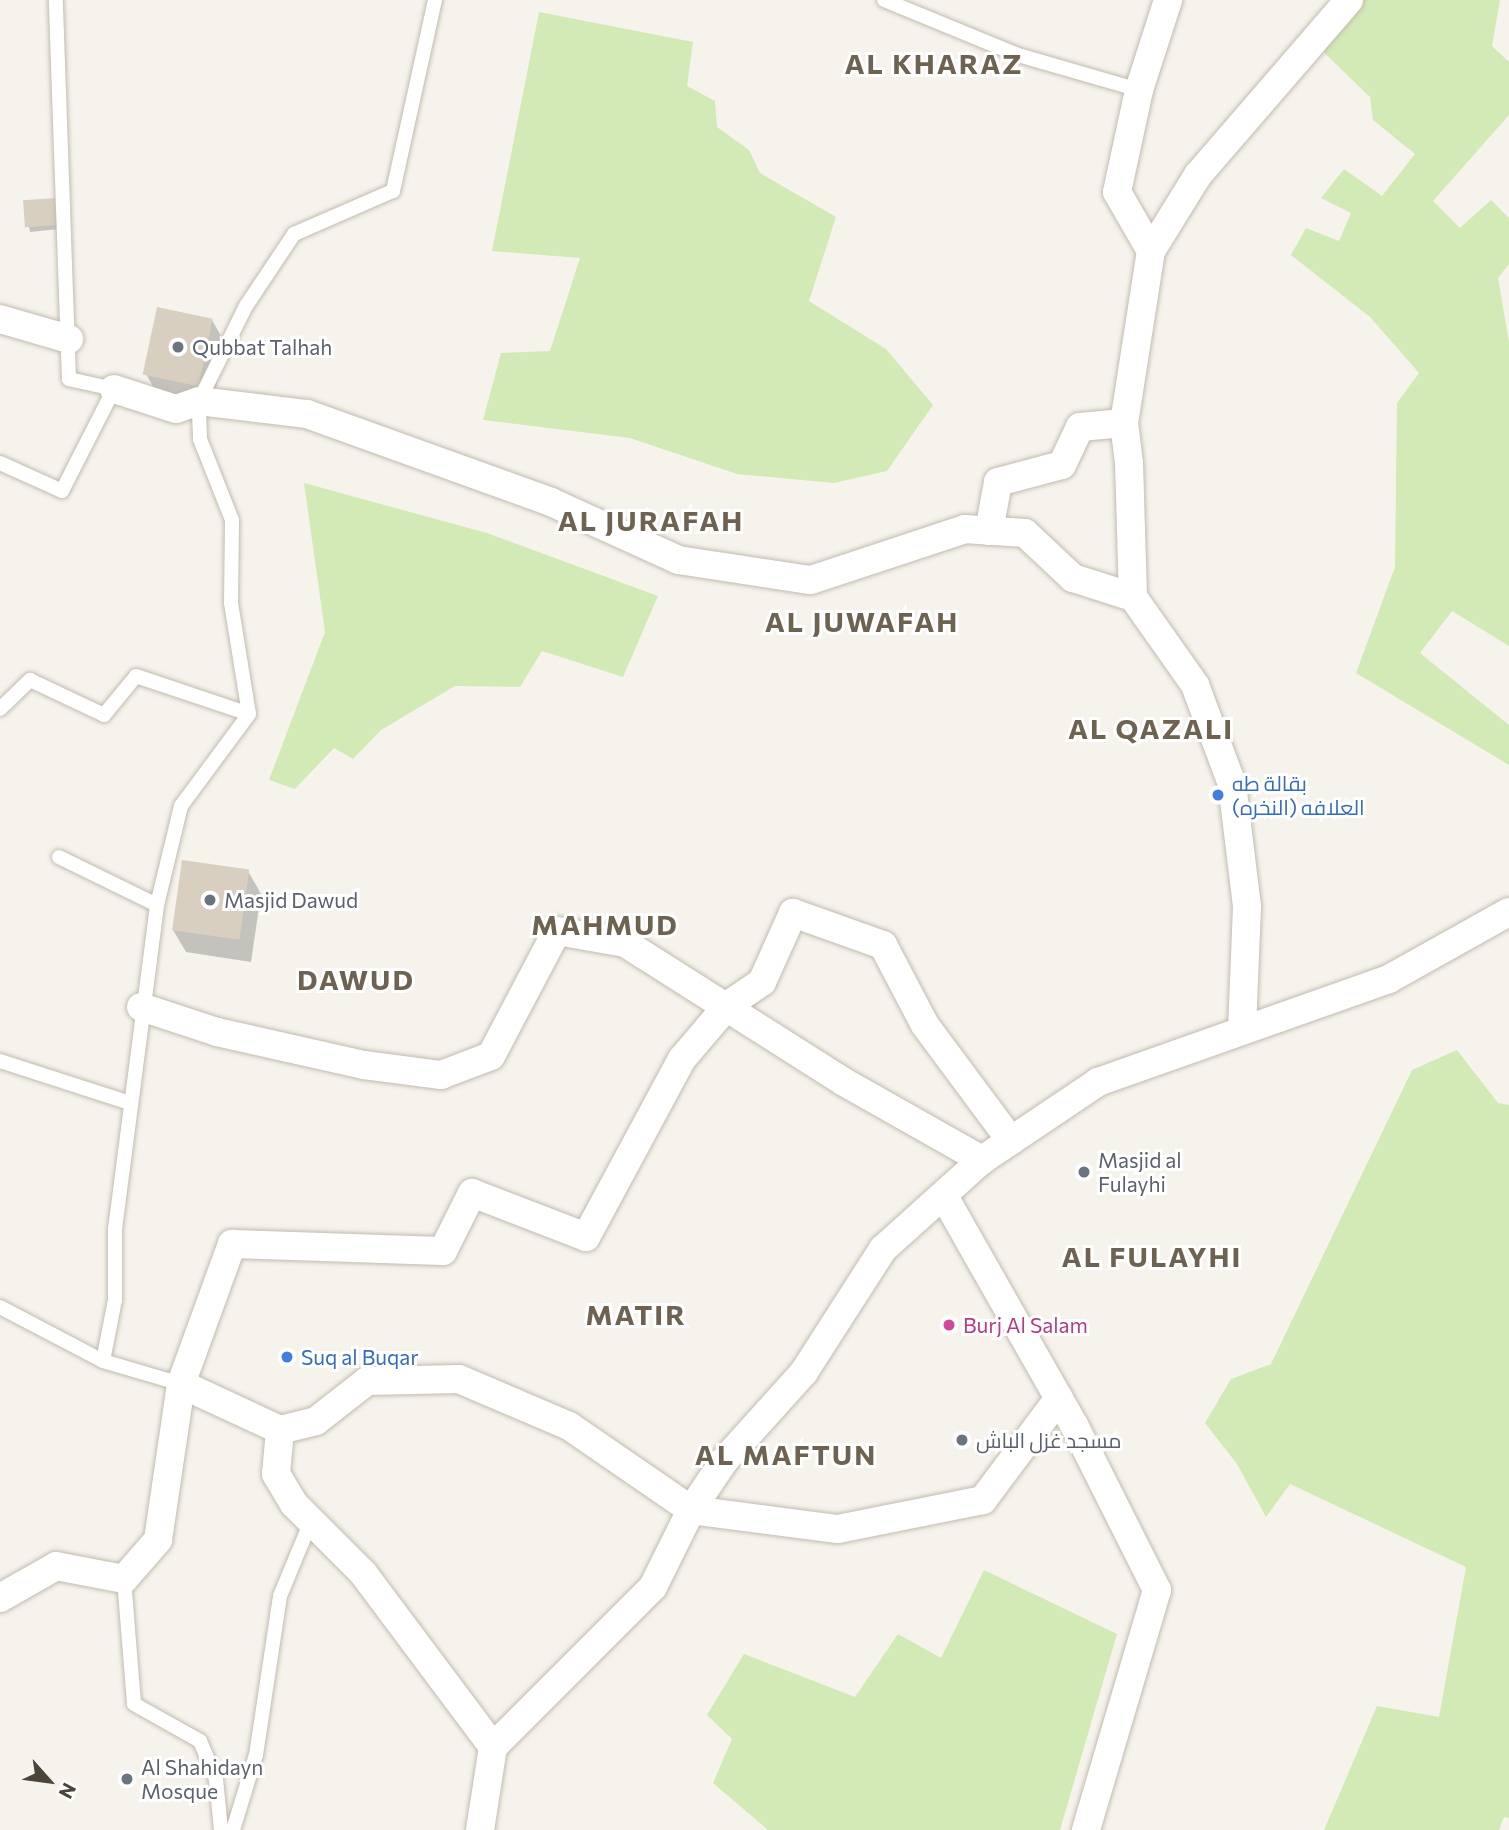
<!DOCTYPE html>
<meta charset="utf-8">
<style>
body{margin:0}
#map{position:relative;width:1509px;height:1830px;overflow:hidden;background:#f6f3ec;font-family:Commissioner,Cairo,sans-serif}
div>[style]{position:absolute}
.green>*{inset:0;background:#d2eab5}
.shadow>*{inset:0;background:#0003}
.building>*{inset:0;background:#d8cfc1;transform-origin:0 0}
.roads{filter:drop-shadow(0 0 2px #c2bbae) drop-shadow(0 0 2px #c2bbae)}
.lane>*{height:14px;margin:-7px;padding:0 7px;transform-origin:7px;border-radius:7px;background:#fff}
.street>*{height:28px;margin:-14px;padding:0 14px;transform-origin:14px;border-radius:14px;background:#fff}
.dots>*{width:19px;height:19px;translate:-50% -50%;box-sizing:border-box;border:4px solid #fff;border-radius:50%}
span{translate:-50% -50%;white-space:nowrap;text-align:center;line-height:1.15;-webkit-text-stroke:6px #fff;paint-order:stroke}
.worship-label{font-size:21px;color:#5b616d}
.left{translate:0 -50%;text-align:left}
.shop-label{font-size:21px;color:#366cbe}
.hotel-label{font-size:21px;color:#b23c85}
.district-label{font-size:28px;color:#6e6250;font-weight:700;letter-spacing:2px}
.north{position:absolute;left:14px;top:1746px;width:70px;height:70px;-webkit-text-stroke:5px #fff;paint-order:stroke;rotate:118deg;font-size:19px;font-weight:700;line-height:28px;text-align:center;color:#4b4439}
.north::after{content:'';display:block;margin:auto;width:24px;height:32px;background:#4b4439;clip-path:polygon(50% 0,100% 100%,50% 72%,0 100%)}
</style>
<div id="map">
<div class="green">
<i style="clip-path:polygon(1352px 0,1500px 0,1492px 46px,1509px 62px,1509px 115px,1433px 201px,1460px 228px,1491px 200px,1509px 218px,1509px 264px,1498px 278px,1509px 342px,1509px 646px,1452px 611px,1420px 653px,1509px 725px,1509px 765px,1356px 673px,1395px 567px,1397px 403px,1419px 373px,1370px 317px,1291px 255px,1306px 228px,1339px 241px,1351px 213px,1321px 198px,1344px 169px,1382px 196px,1415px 154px,1373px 120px,1370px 97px,1313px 42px)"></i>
<i style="clip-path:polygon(539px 12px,693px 42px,687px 86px,715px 101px,717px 127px,749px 150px,760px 173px,836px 217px,809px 301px,886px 349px,933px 405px,887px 471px,834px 483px,737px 474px,630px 438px,483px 420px,501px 353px,550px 351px,580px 258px,492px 251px)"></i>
<i style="clip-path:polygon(304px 483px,487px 533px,658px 596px,623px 677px,542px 651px,520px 687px,455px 686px,381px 730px,353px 759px,334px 748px,295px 789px,269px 780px,325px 632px)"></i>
<i style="clip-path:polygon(1457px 1050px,1498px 1103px,1509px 1105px,1509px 1818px,1504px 1817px,1499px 1830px,1324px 1830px,1377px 1706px,1439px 1717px,1466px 1567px,1290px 1484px,1266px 1517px,1237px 1464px,1205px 1423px,1231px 1379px,1271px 1364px,1412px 1070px)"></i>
<i style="clip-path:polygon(984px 1570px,1117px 1634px,1060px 1830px,768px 1830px,713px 1783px,732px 1739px,707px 1715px,744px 1654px,855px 1697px,898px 1634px,941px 1658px)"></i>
</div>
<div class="shadow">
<i style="clip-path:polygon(54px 200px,59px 229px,30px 232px,25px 202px)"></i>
<i style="clip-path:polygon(212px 320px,225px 343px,212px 408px,159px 397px,146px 374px)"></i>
<i style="clip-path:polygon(248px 871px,261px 894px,251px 962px,186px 952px,173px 930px)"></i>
</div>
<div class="building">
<i style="left:55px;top:198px;width:27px;height:32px;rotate:86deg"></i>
<i style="left:157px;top:307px;width:57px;height:69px;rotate:12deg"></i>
<i style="left:182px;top:860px;width:68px;height:71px;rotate:8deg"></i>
</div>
<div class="roads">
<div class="lane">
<i style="left:884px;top:0;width:145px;rotate:22.3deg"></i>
<i style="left:1018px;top:55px;width:126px;rotate:16.1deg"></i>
<i style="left:0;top:463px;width:68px;rotate:24.3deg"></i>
<i style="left:62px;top:491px;width:114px;rotate:-63deg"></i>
<i style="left:114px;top:389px;width:46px;rotate:-167.5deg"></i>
<i style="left:69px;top:379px;width:379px;rotate:-92deg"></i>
<i style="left:0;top:709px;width:42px;rotate:-44deg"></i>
<i style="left:30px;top:680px;width:82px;rotate:25.3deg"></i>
<i style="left:104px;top:715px;width:50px;rotate:-50.6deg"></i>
<i style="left:136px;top:676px;width:119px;rotate:18.6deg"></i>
<i style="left:59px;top:857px;width:109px;rotate:26.1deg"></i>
<i style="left:0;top:1061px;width:137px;rotate:17.9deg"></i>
<i style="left:0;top:1307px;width:116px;rotate:27.7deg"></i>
<i style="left:103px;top:1361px;width:81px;rotate:16.4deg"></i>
<i style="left:103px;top:1361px;width:62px;rotate:-78.9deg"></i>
<i style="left:115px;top:1300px;width:71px;rotate:-90deg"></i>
<i style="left:115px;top:1229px;width:327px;rotate:-82.6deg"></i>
<i style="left:157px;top:905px;width:102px;rotate:-76.4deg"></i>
<i style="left:181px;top:806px;width:114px;rotate:-53.5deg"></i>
<i style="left:249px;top:714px;width:112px;rotate:-99.2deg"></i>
<i style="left:231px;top:603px;width:83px;rotate:-89.3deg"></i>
<i style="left:232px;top:520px;width:87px;rotate:-111.6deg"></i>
<i style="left:200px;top:439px;width:38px;rotate:-92deg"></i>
<i style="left:199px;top:401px;width:106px;rotate:-63.7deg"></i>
<i style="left:246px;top:306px;width:87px;rotate:-56.3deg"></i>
<i style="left:294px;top:234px;width:108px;rotate:-23.5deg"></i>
<i style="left:393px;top:191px;width:196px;rotate:-77.6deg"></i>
<i style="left:124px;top:1579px;width:125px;rotate:85.4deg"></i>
<i style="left:134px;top:1704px;width:76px;rotate:29.3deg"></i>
<i style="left:200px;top:1741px;width:41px;rotate:67.2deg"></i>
<i style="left:216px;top:1779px;width:51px;rotate:84.4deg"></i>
<i style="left:233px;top:1830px;width:78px;rotate:-73deg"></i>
<i style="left:256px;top:1755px;width:161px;rotate:-81.4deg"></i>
<i style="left:280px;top:1596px;width:81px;rotate:-67.5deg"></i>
</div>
<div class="street">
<i style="left:1151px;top:251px;width:89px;rotate:-58.3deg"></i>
<i style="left:1198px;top:175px;width:231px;rotate:-49.2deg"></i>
<i style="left:0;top:319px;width:72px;rotate:16.2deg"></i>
<i style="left:114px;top:389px;width:65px;rotate:17.9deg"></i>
<i style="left:176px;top:409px;width:24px;rotate:-19deg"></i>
<i style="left:199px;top:401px;width:109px;rotate:6.9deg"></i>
<i style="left:307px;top:414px;width:259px;rotate:19.8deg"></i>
<i style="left:551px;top:502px;width:140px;rotate:24.5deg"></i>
<i style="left:678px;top:560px;width:134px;rotate:8.6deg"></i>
<i style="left:811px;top:580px;width:162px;rotate:-18.3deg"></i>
<i style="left:965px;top:529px;width:60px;rotate:3.8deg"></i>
<i style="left:1025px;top:533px;width:66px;rotate:43.2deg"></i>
<i style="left:1073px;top:578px;width:63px;rotate:17.6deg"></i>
<i style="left:1133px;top:597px;width:108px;rotate:54.8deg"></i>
<i style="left:1195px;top:685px;width:106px;rotate:69.5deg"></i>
<i style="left:1232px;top:784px;width:123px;rotate:83deg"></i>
<i style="left:1247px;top:906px;width:123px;rotate:92.3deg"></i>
<i style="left:989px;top:531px;width:50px;rotate:-79.6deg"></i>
<i style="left:998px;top:482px;width:66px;rotate:-14.9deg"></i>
<i style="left:1062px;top:465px;width:42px;rotate:-64.7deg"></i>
<i style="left:1080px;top:427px;width:44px;rotate:-5.2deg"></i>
<i style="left:1133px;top:597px;width:134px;rotate:-91.7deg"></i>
<i style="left:1129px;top:463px;width:40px;rotate:-97.1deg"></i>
<i style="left:1124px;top:423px;width:174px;rotate:-81.1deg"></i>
<i style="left:1151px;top:251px;width:68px;rotate:-120deg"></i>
<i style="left:1117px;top:192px;width:104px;rotate:-77.8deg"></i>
<i style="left:1139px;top:90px;width:95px;rotate:-72.1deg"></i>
<i style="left:141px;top:1007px;width:80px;rotate:18.2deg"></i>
<i style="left:217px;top:1032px;width:151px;rotate:12.7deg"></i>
<i style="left:364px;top:1065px;width:78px;rotate:7.4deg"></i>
<i style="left:441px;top:1075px;width:53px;rotate:-20.8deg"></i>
<i style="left:491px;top:1056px;width:141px;rotate:-62.2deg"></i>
<i style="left:557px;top:931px;width:69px;rotate:10deg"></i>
<i style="left:625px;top:943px;width:259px;rotate:32.4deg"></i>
<i style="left:844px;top:1082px;width:159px;rotate:29.5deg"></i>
<i style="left:945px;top:1198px;width:261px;rotate:60.4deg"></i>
<i style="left:1074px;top:1425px;width:185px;rotate:63.3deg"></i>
<i style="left:1157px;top:1590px;width:250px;rotate:106.5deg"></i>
<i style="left:181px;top:1384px;width:149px;rotate:-70deg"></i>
<i style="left:232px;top:1244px;width:211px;rotate:1.9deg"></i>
<i style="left:443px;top:1251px;width:65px;rotate:-63.4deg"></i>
<i style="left:472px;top:1193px;width:122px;rotate:21.1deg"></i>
<i style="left:586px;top:1237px;width:202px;rotate:-61.7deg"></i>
<i style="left:682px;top:1059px;width:71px;rotate:-49.6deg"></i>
<i style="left:728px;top:1005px;width:41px;rotate:-34.1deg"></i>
<i style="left:762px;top:982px;width:76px;rotate:-65.8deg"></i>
<i style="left:793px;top:913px;width:96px;rotate:19.6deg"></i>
<i style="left:883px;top:945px;width:90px;rotate:62.3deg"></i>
<i style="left:925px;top:1025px;width:144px;rotate:53.4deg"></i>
<i style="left:280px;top:1430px;width:37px;rotate:-14deg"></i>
<i style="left:316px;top:1421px;width:65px;rotate:-38.1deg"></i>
<i style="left:367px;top:1381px;width:92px;rotate:-1.2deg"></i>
<i style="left:459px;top:1379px;width:120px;rotate:23.1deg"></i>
<i style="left:569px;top:1426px;width:148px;rotate:34.5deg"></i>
<i style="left:691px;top:1510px;width:148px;rotate:7.4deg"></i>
<i style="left:838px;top:1529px;width:148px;rotate:-11.3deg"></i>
<i style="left:983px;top:1500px;width:127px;rotate:-53.3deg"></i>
<i style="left:0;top:1598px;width:64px;rotate:-29.7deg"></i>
<i style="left:56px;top:1566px;width:69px;rotate:10.8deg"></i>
<i style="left:124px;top:1579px;width:52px;rotate:-48.9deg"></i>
<i style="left:158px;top:1540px;width:158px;rotate:-81.6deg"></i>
<i style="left:181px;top:1384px;width:109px;rotate:24.9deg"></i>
<i style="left:280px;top:1430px;width:44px;rotate:95.2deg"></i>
<i style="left:276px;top:1474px;width:35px;rotate:59deg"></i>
<i style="left:294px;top:1504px;width:98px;rotate:45deg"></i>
<i style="left:363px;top:1573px;width:217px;rotate:53.2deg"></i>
<i style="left:493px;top:1747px;width:84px;rotate:98.9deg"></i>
<i style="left:493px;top:1747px;width:226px;rotate:-45deg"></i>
<i style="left:653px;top:1587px;width:86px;rotate:-63.7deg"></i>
<i style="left:691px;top:1510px;width:59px;rotate:-56deg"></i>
<i style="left:724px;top:1461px;width:120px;rotate:-48deg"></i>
<i style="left:804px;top:1372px;width:146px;rotate:-57.3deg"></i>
<i style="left:883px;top:1249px;width:133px;rotate:-42deg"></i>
<i style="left:982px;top:1160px;width:140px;rotate:-33.9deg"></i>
<i style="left:1098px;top:1082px;width:309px;rotate:-19.5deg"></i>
<i style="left:1389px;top:979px;width:137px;rotate:-29.2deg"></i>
</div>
</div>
<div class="dots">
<i style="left:178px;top:347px;background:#6b7280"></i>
<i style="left:1218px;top:795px;background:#3f7fe0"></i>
<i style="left:210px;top:900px;background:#6b7280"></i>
<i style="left:1084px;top:1172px;background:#6b7280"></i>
<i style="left:949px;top:1325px;background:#d1479c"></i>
<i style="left:287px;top:1357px;background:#3f7fe0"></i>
<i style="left:962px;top:1440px;background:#6b7280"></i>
<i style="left:127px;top:1779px;background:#6b7280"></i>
</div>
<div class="worship-label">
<span class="left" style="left:192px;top:347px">Qubbat Talhah</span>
<span class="left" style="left:224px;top:900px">Masjid Dawud</span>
<span class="left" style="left:1098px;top:1172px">Masjid al<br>Fulayhi</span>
<span class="left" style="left:976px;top:1440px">مسجد غزل الباش</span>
<span class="left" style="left:141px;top:1779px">Al Shahidayn<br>Mosque</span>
</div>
<div class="shop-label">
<span class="left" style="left:1232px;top:795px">بقالة طه<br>العلافه (النخره)</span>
<span class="left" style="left:301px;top:1357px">Suq al Buqar</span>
</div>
<div class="hotel-label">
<span class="left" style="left:963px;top:1325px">Burj Al Salam</span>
</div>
<div class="district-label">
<span style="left:934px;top:63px">AL KHARAZ</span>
<span style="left:651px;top:520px">AL JURAFAH</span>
<span style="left:862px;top:621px">AL JUWAFAH</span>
<span style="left:1151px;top:728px">AL QAZALI</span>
<span style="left:605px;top:924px">MAHMUD</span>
<span style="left:356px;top:979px">DAWUD</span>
<span style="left:1152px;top:1256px">AL FULAYHI</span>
<span style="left:636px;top:1314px">MATIR</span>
<span style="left:786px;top:1454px">AL MAFTUN</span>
</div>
<div class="north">N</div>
</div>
